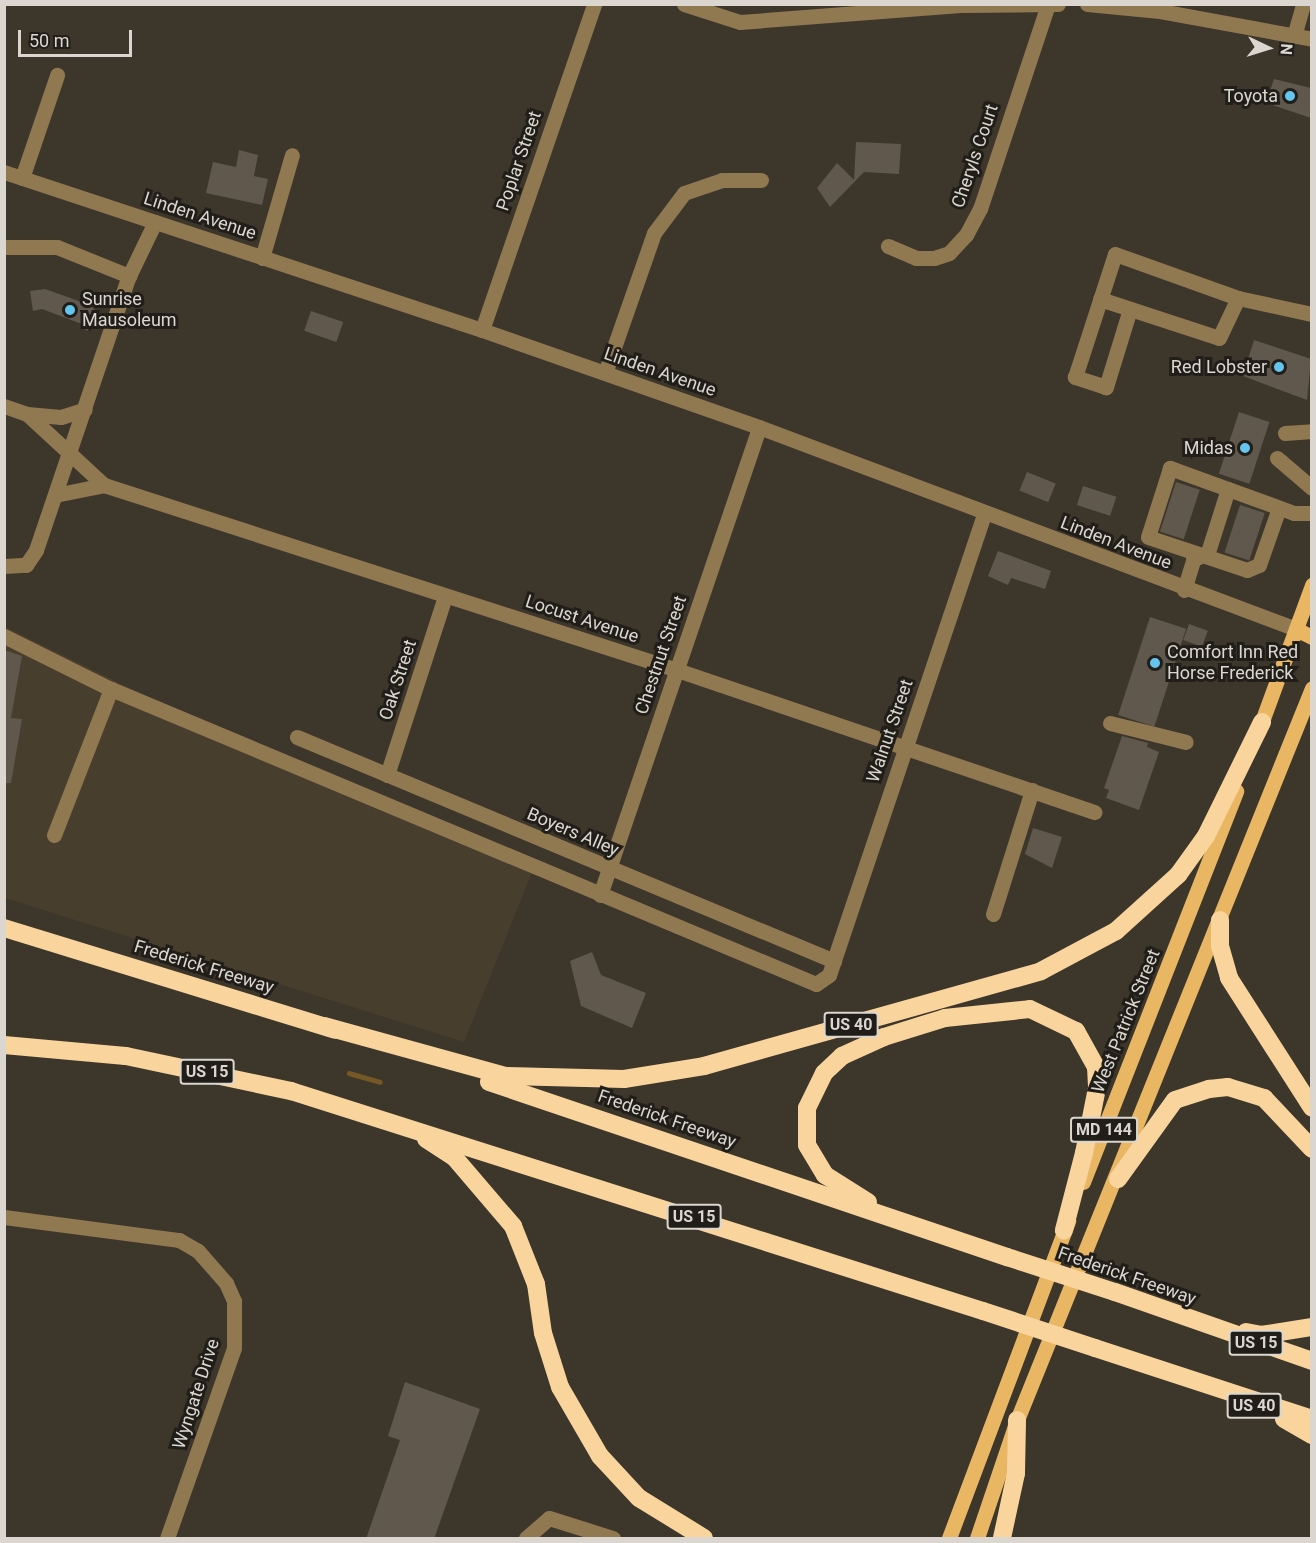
<!DOCTYPE html>
<style>
body{margin:0}
#map{position:relative;width:1316px;height:1543px;overflow:hidden;background:#3d362b;font-family:Roboto,sans-serif}
div>[style]{position:absolute}
.built>*{inset:0;background:#483e2d}
.stream>*{height:4.5px;margin:-2.25px;padding:0 2.25px;transform-origin:2.25px;border-radius:2.25px;background:#755825}
.building>*{inset:0;background:#60584d;transform-origin:0 0}
.minor>*{height:15px;margin:-7.5px;padding:0 7.5px;transform-origin:7.5px;border-radius:7.5px;background:#907851}
.major>*{height:15px;margin:-7.5px;padding:0 7.5px;transform-origin:7.5px;border-radius:7.5px;background:#e9b663}
.highway>*{height:18px;margin:-9px;padding:0 9px;transform-origin:9px;border-radius:9px;background:#f9d59d}
.highway-bridge>*{height:18px;margin:-9px;padding:0 9px;transform-origin:9px;border-radius:9px;background:#f9d59d}
.dots>*{width:16px;height:16px;translate:-50% -50%;box-sizing:border-box;border:3px solid #211e19;border-radius:50%}
span{translate:-50% -50%;white-space:nowrap;text-align:center;line-height:1.15;-webkit-text-stroke:6px #211e19;paint-order:stroke}
.shield-label span{padding:2px 4px;background:#211e19;border:2px solid;border-radius:4px;-webkit-text-stroke-width:0}
.shield-label{font-size:16px;color:#dbd7d0;font-weight:700}
.poi-label{font-size:18px;color:#dbd7d0}
.right{translate:-100% -50%;text-align:right}
.left{translate:0 -50%;text-align:left}
.street-label{font-size:18px;color:#dbd7d0}
.frame{position:absolute;inset:0;border:6px solid #dbd7d0;pointer-events:none}
.north{position:absolute;left:1238px;top:18px;width:60px;height:60px;-webkit-text-stroke:4px #211e19;paint-order:stroke;rotate:94deg;font-size:16px;font-weight:700;line-height:24px;text-align:center;color:#dbd7d0}
.north::after{content:'';display:block;margin:auto;width:21px;height:27px;background:#dbd7d0;clip-path:polygon(50% 0,100% 100%,50% 72%,0 100%)}
.scale{position:absolute;left:18px;top:30px;width:114px;height:27px;box-sizing:border-box;border:3px solid #dbd7d0;border-top:0;padding-left:8px;font-size:18px;line-height:21px;white-space:nowrap;color:#dbd7d0;-webkit-text-stroke:4px #211e19;paint-order:stroke}
</style>
<div id="map">
<div class="built">
<i style="clip-path:polygon(4px 626px,144px 695px,537px 860px,464px 1042px,5px 898px)"></i>
</div>
<div class="stream">
<i style="left:349px;top:1073px;width:32px;rotate:16deg"></i>
</div>
<div class="building">
<i style="clip-path:polygon(1274px 79px,1311px 88px,1311px 118px,1266px 103px)"></i>
<i style="clip-path:polygon(856px 142px,901px 144px,899px 174px,864px 172px,830px 207px,817px 188px,837px 163px,854px 180px)"></i>
<i style="clip-path:polygon(239px 150px,258px 155px,254px 176px,268px 179px,262px 205px,206px 193px,213px 162px,236px 167px)"></i>
<i style="clip-path:polygon(45px 289px,90px 305px,101px 316px,87px 331px,82px 324px,42px 309px,33px 311px,30px 291px)"></i>
<i style="left:311px;top:311px;width:34px;height:21px;rotate:19deg"></i>
<i style="clip-path:polygon(1254px 340px,1311px 359px,1307px 400px,1243px 376px)"></i>
<i style="left:1239px;top:412px;width:32px;height:65px;rotate:18deg"></i>
<i style="left:1027px;top:472px;width:31px;height:20px;rotate:22deg"></i>
<i style="left:1176px;top:482px;width:25px;height:52px;rotate:18deg"></i>
<i style="left:1083px;top:486px;width:35px;height:20px;rotate:18deg"></i>
<i style="left:1240px;top:505px;width:26px;height:50px;rotate:18deg"></i>
<i style="clip-path:polygon(998px 551px,1051px 571px,1045px 589px,1011px 578px,1008px 585px,988px 576px)"></i>
<i style="left:1150px;top:617px;width:38px;height:103px;rotate:18deg"></i>
<i style="left:1189px;top:624px;width:20px;height:17px;rotate:20deg"></i>
<i style="clip-path:polygon(4px 650px,22px 656px,11px 718px,22px 719px,11px 783px,4px 783px)"></i>
<i style="clip-path:polygon(1122px 736px,1148px 743px,1147px 747px,1159px 752px,1139px 810px,1106px 798px,1109px 790px,1104px 788px)"></i>
<i style="clip-path:polygon(1033px 828px,1062px 837px,1052px 868px,1025px 854px)"></i>
<i style="clip-path:polygon(592px 952px,601px 975px,646px 993px,632px 1028px,581px 1006px,570px 961px)"></i>
<i style="clip-path:polygon(405px 1382px,480px 1409px,434px 1539px,366px 1539px,400px 1440px,388px 1436px)"></i>
</div>
<div class="minor">
<i style="left:684px;top:4px;width:59px;rotate:17.8deg"></i>
<i style="left:740px;top:22px;width:224px;rotate:-4.4deg"></i>
<i style="left:963px;top:5px;width:95px;rotate:-0.6deg"></i>
<i style="left:1087px;top:4px;width:73px;rotate:5.5deg"></i>
<i style="left:1160px;top:11px;width:155px;rotate:10.4deg"></i>
<i style="left:1294px;top:36px;width:33px;rotate:-74deg"></i>
<i style="left:4px;top:172px;width:503px;rotate:18.29deg"></i>
<i style="left:482px;top:330px;width:293px;rotate:19.3deg"></i>
<i style="left:759px;top:427px;width:574px;rotate:20.61deg"></i>
<i style="left:22px;top:178px;width:109px;rotate:-71.2deg"></i>
<i style="left:888px;top:246px;width:30px;rotate:23deg"></i>
<i style="left:916px;top:258px;width:18px"></i>
<i style="left:934px;top:258px;width:16px;rotate:-18deg"></i>
<i style="left:949px;top:253px;width:25px;rotate:-47deg"></i>
<i style="left:966px;top:235px;width:30px;rotate:-62deg"></i>
<i style="left:980px;top:209px;width:215px;rotate:-71.6deg"></i>
<i style="left:4px;top:247px;width:53px"></i>
<i style="left:57px;top:247px;width:78px;rotate:21.9deg"></i>
<i style="left:262px;top:258px;width:107px;rotate:-73.8deg"></i>
<i style="left:1100px;top:299px;width:125px;rotate:18.1deg"></i>
<i style="left:1219px;top:338px;width:44px;rotate:-64.6deg"></i>
<i style="left:1130px;top:309px;width:82px;rotate:107.1deg"></i>
<i style="left:1106px;top:387px;width:33px;rotate:-162deg"></i>
<i style="left:1075px;top:377px;width:129px;rotate:-72deg"></i>
<i style="left:1115px;top:254px;width:131px;rotate:19.7deg"></i>
<i style="left:1238px;top:298px;width:76px;rotate:12.2deg"></i>
<i style="left:482px;top:330px;width:345px;rotate:-71deg"></i>
<i style="left:605px;top:373px;width:148px;rotate:-70.7deg"></i>
<i style="left:654px;top:233px;width:50px;rotate:-53.1deg"></i>
<i style="left:684px;top:193px;width:40px;rotate:-18.9deg"></i>
<i style="left:722px;top:180px;width:39px"></i>
<i style="left:4px;top:406px;width:24px;rotate:19deg"></i>
<i style="left:27px;top:414px;width:105px;rotate:42.7deg"></i>
<i style="left:27px;top:414px;width:34px;rotate:5deg"></i>
<i style="left:61px;top:417px;width:25px;rotate:-18deg"></i>
<i style="left:1285px;top:433px;width:27px;rotate:-4deg"></i>
<i style="left:1277px;top:458px;width:46px;rotate:40.6deg"></i>
<i style="left:1228px;top:489px;width:62px;rotate:-160.1deg"></i>
<i style="left:1170px;top:468px;width:72px;rotate:107.7deg"></i>
<i style="left:1148px;top:537px;width:104px;rotate:18.4deg"></i>
<i style="left:1247px;top:570px;width:13px;rotate:-23deg"></i>
<i style="left:1259px;top:565px;width:60px;rotate:-70.7deg"></i>
<i style="left:55px;top:495px;width:50px;rotate:-11.5deg"></i>
<i style="left:104px;top:485px;width:602px;rotate:17.89deg"></i>
<i style="left:677px;top:670px;width:441px;rotate:18.8deg"></i>
<i style="left:4px;top:566px;width:22px;rotate:-3deg"></i>
<i style="left:26px;top:565px;width:18px;rotate:-56deg"></i>
<i style="left:36px;top:550px;width:289px;rotate:-71.3deg"></i>
<i style="left:129px;top:276px;width:60px;rotate:-64.3deg"></i>
<i style="left:1184px;top:590px;width:31px;rotate:-73deg"></i>
<i style="left:1193px;top:560px;width:17px;rotate:-28deg"></i>
<i style="left:1208px;top:552px;width:66px;rotate:-72.4deg"></i>
<i style="left:1228px;top:489px;width:70px;rotate:20deg"></i>
<i style="left:1294px;top:513px;width:18px"></i>
<i style="left:4px;top:636px;width:119px;rotate:26.4deg"></i>
<i style="left:111px;top:689px;width:764px;rotate:22.71deg"></i>
<i style="left:816px;top:984px;width:16px;rotate:-35deg"></i>
<i style="left:829px;top:975px;width:486px;rotate:-71.4deg"></i>
<i style="left:1110px;top:723px;width:78px;rotate:14deg"></i>
<i style="left:297px;top:737px;width:582px;rotate:22.64deg"></i>
<i style="left:387px;top:775px;width:187px;rotate:-72deg"></i>
<i style="left:54px;top:835px;width:157px;rotate:-68.7deg"></i>
<i style="left:600px;top:895px;width:494px;rotate:-71.2deg"></i>
<i style="left:993px;top:914px;width:130px;rotate:-72.5deg"></i>
<i style="left:4px;top:1217px;width:177px;rotate:7.5deg"></i>
<i style="left:179px;top:1240px;width:22px;rotate:30deg"></i>
<i style="left:198px;top:1251px;width:43px;rotate:48.8deg"></i>
<i style="left:226px;top:1283px;width:20px;rotate:66deg"></i>
<i style="left:234px;top:1301px;width:47px;rotate:90deg"></i>
<i style="left:234px;top:1348px;width:201px;rotate:109.4deg"></i>
<i style="left:526px;top:1538px;width:30px;rotate:-41deg"></i>
<i style="left:549px;top:1518px;width:67px;rotate:17.4deg"></i>
</div>
<div class="major">
<i style="left:1296px;top:629px;width:18px;rotate:27deg"></i>
<i style="left:1258px;top:732px;width:157px;rotate:-69.8deg"></i>
<i style="left:1083px;top:1182px;width:420px;rotate:-68.6deg"></i>
<i style="left:949px;top:1538px;width:339px;rotate:-69.4deg"></i>
<i style="left:977px;top:1538px;width:125px;rotate:-71.3deg"></i>
<i style="left:1017px;top:1420px;width:789px;rotate:-68.05deg"></i>
</div>
<div class="highway">
<i style="left:1220px;top:920px;width:26px;rotate:90deg"></i>
<i style="left:1220px;top:946px;width:33px;rotate:74deg"></i>
<i style="left:1229px;top:978px;width:154px;rotate:57.4deg"></i>
<i style="left:4px;top:928px;width:346px;rotate:17.1deg"></i>
<i style="left:324px;top:1026px;width:188px;rotate:15.4deg"></i>
<i style="left:505px;top:1076px;width:119px;rotate:1.4deg"></i>
<i style="left:624px;top:1079px;width:81px;rotate:-9.2deg"></i>
<i style="left:704px;top:1066px;width:350px;rotate:-15.7deg"></i>
<i style="left:1041px;top:971px;width:85px;rotate:-28.1deg"></i>
<i style="left:1116px;top:931px;width:84px;rotate:-42.1deg"></i>
<i style="left:1178px;top:875px;width:48px;rotate:-54.3deg"></i>
<i style="left:1206px;top:836px;width:127px;rotate:-63.8deg"></i>
<i style="left:4px;top:1045px;width:122px;rotate:5.2deg"></i>
<i style="left:126px;top:1056px;width:169px;rotate:12deg"></i>
<i style="left:291px;top:1091px;width:726px;rotate:17.64deg"></i>
<i style="left:489px;top:1082px;width:547px;rotate:18.67deg"></i>
<i style="left:426px;top:1139px;width:33px;rotate:33deg"></i>
<i style="left:454px;top:1157px;width:91px;rotate:49.5deg"></i>
<i style="left:513px;top:1226px;width:62px;rotate:68.4deg"></i>
<i style="left:536px;top:1284px;width:49px;rotate:81.9deg"></i>
<i style="left:543px;top:1333px;width:57px;rotate:72.5deg"></i>
<i style="left:560px;top:1387px;width:80px;rotate:59.9deg"></i>
<i style="left:600px;top:1456px;width:57px;rotate:47.1deg"></i>
<i style="left:639px;top:1498px;width:76px;rotate:31.6deg"></i>
<i style="left:1118px;top:1179px;width:97px;rotate:-54.2deg"></i>
<i style="left:1175px;top:1100px;width:36px;rotate:-18deg"></i>
<i style="left:1209px;top:1089px;width:19px;rotate:-6deg"></i>
<i style="left:1228px;top:1087px;width:38px;rotate:17deg"></i>
<i style="left:1264px;top:1098px;width:70px;rotate:46.7deg"></i>
<i style="left:868px;top:1202px;width:51px;rotate:-147.9deg"></i>
<i style="left:825px;top:1175px;width:35px;rotate:-121deg"></i>
<i style="left:807px;top:1145px;width:37px;rotate:-90deg"></i>
<i style="left:807px;top:1108px;width:39px;rotate:-64deg"></i>
<i style="left:824px;top:1073px;width:25px;rotate:-43deg"></i>
<i style="left:842px;top:1056px;width:46px;rotate:-24.3deg"></i>
<i style="left:884px;top:1037px;width:64px;rotate:-17.3deg"></i>
<i style="left:945px;top:1018px;width:85px;rotate:-6deg"></i>
<i style="left:1030px;top:1009px;width:51px;rotate:25.6deg"></i>
<i style="left:1076px;top:1031px;width:41px;rotate:60.9deg"></i>
<i style="left:1096px;top:1067px;width:21px;rotate:87deg"></i>
<i style="left:1097px;top:1088px;width:66px;rotate:101.3deg"></i>
<i style="left:1084px;top:1153px;width:80px;rotate:104.6deg"></i>
<i style="left:1115px;top:1292px;width:209px;rotate:19.3deg"></i>
<i style="left:1246px;top:1332px;width:15px;rotate:11deg"></i>
<i style="left:1261px;top:1335px;width:52px;rotate:-8.9deg"></i>
<i style="left:1095px;top:1348px;width:228px;rotate:18.1deg"></i>
<i style="left:1284px;top:1419px;width:32px;rotate:30deg"></i>
<i style="left:1002px;top:1538px;width:66px;rotate:-77.8deg"></i>
<i style="left:1016px;top:1473px;width:53px;rotate:-88.9deg"></i>
</div>
<div class="highway-bridge">
<i style="left:1007px;top:1257px;width:114px;rotate:18deg"></i>
<i style="left:983px;top:1311px;width:118px;rotate:18.3deg"></i>
</div>
<div class="dots">
<i style="left:1290px;top:96px;background:#64c5ee"></i>
<i style="left:70px;top:310px;background:#64c5ee"></i>
<i style="left:1279px;top:367px;background:#64c5ee"></i>
<i style="left:1245px;top:448px;background:#64c5ee"></i>
<i style="left:1155px;top:663px;background:#64c5ee"></i>
</div>
<div class="shield-label">
<span style="left:851px;top:1025px">US 40</span>
<span style="left:207px;top:1072px">US 15</span>
<span style="left:1104px;top:1130px">MD 144</span>
<span style="left:694px;top:1217px">US 15</span>
<span style="left:1256px;top:1343px">US 15</span>
<span style="left:1254px;top:1406px">US 40</span>
</div>
<div class="poi-label">
<span class="right" style="left:1278px;top:96px">Toyota</span>
<span class="left" style="left:82px;top:310px">Sunrise<br>Mausoleum</span>
<span class="right" style="left:1267px;top:367px">Red Lobster</span>
<span class="right" style="left:1233px;top:448px">Midas</span>
<span class="left" style="left:1167px;top:663px">Comfort Inn Red<br>Horse Frederick</span>
</div>
<div class="street-label">
<span style="left:975px;top:156px;rotate:-71deg">Cheryls Court</span>
<span style="left:519px;top:161px;rotate:-71deg">Poplar Street</span>
<span style="left:200px;top:216px;rotate:18deg">Linden Avenue</span>
<span style="left:660px;top:372px;rotate:19deg">Linden Avenue</span>
<span style="left:1116px;top:543px;rotate:21deg">Linden Avenue</span>
<span style="left:582px;top:619px;rotate:18deg">Locust Avenue</span>
<span style="left:661px;top:655px;rotate:-71deg">Chestnut Street</span>
<span style="left:398px;top:680px;rotate:-72deg">Oak Street</span>
<span style="left:890px;top:731px;rotate:-71deg">Walnut Street</span>
<span style="left:573px;top:832px;rotate:23deg">Boyers Alley</span>
<span style="left:204px;top:967px;rotate:17deg">Frederick Freeway</span>
<span style="left:1126px;top:1021px;rotate:-68deg">West Patrick Street</span>
<span style="left:667px;top:1119px;rotate:19deg">Frederick Freeway</span>
<span style="left:1127px;top:1276px;rotate:19deg">Frederick Freeway</span>
<span style="left:196px;top:1394px;rotate:-72deg">Wyngate Drive</span>
</div>
<div class="frame"></div>
<div class="north">N</div>
<div class="scale">50 m</div>
</div>
